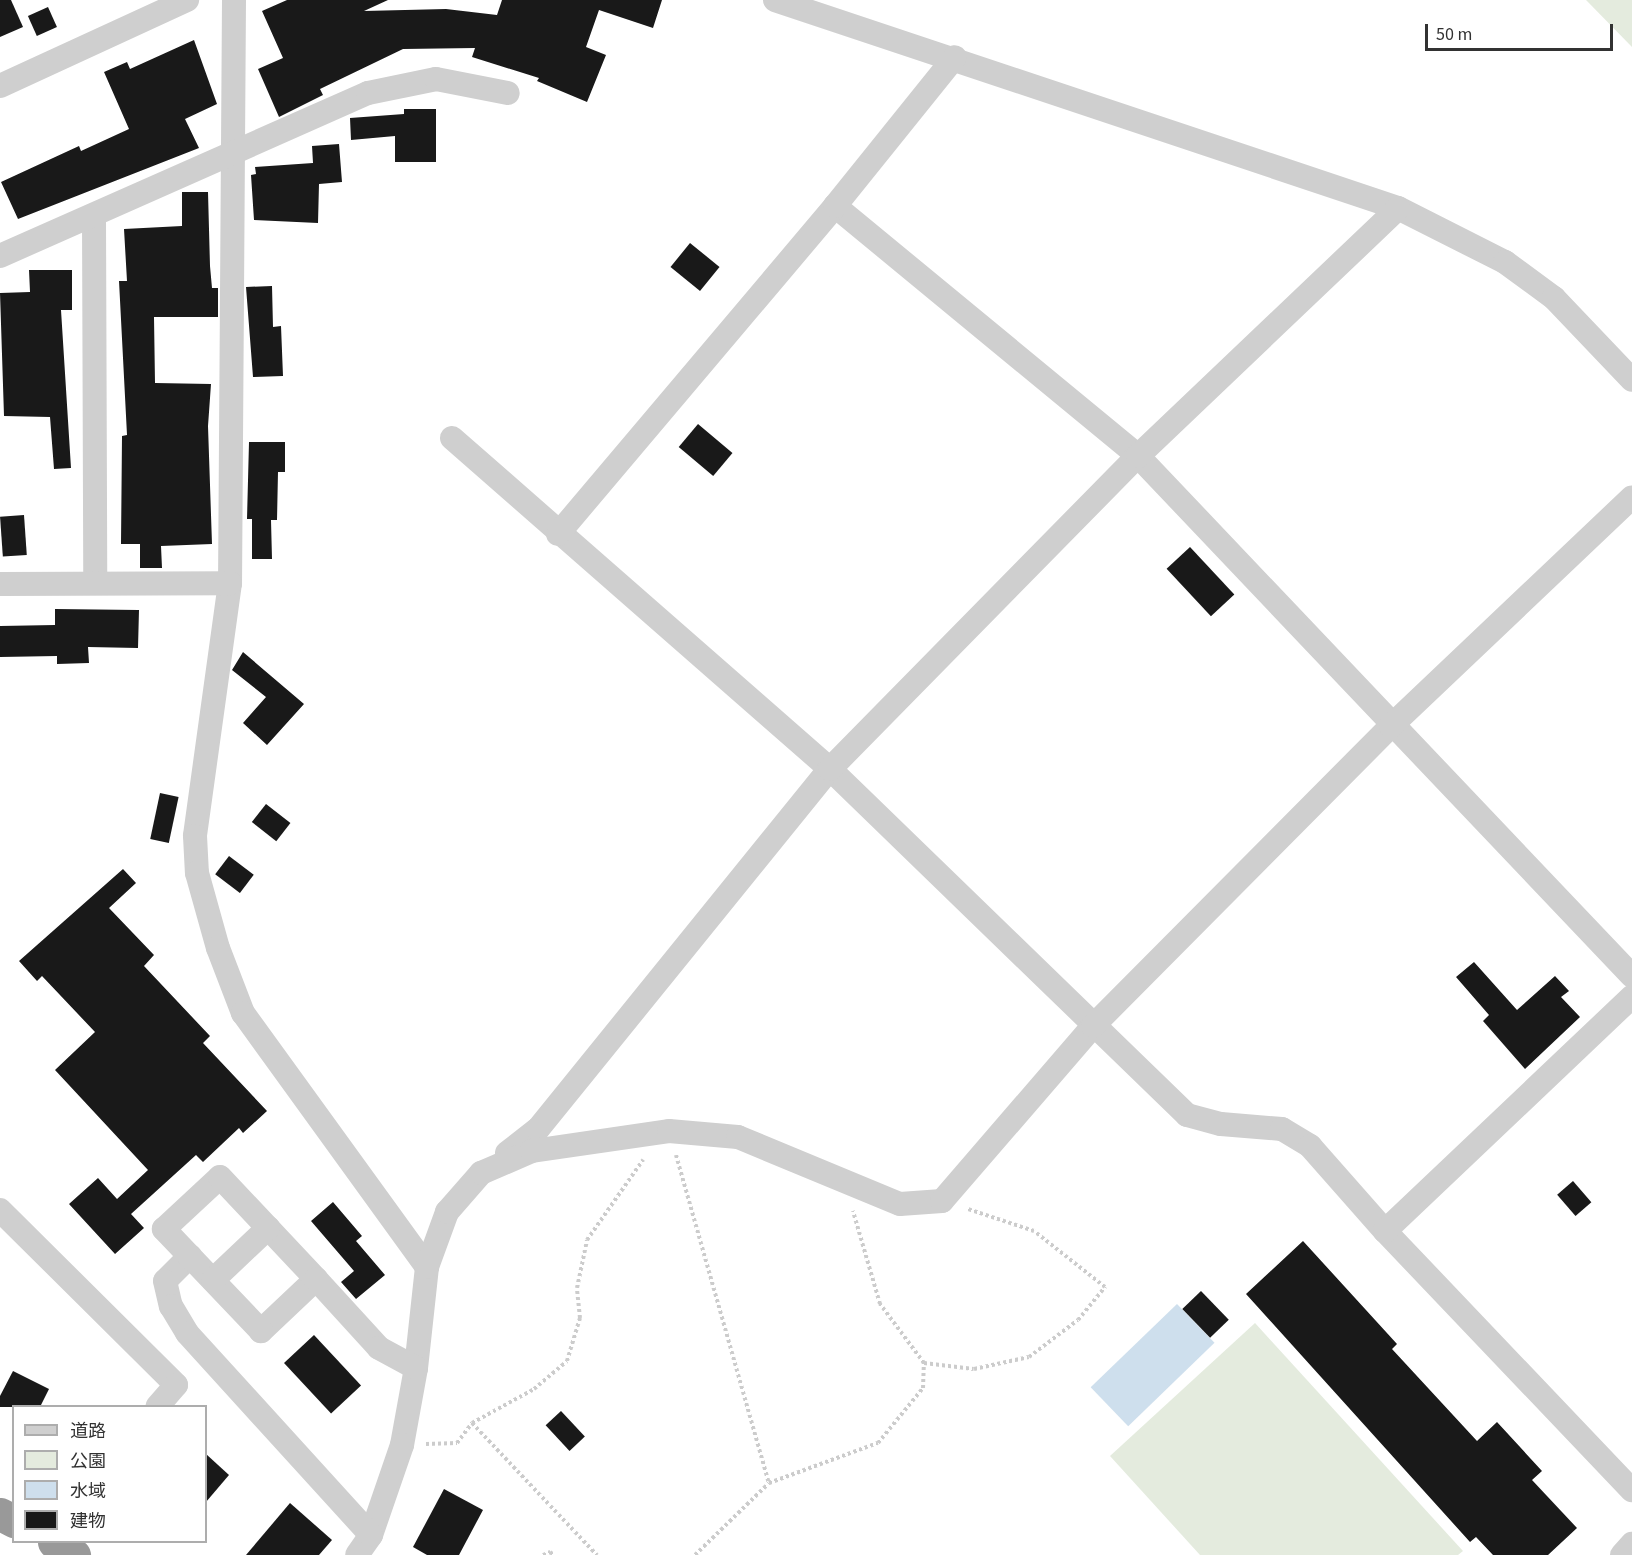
<!DOCTYPE html>
<meta charset="utf-8">
<style>
body{margin:0}
#map{position:relative;width:1632px;height:1555px;overflow:hidden;background:#fff;font-family:"Source Sans 3","Noto Sans JP",sans-serif}
div>[style]{position:absolute}
.green>*{inset:0;background:#e4ebde}
.water>*{inset:0;background:#cedfed;transform-origin:0 0}
.building>*{inset:0;background:#191919;transform-origin:0 0}
.path>*{height:4px;margin-top:-2px;transform-origin:0;background:repeating-linear-gradient(90deg,#ccc 0 3px,transparent 0 6px)}
.minor>*{height:24px;margin:-12px;padding:0 12px;transform-origin:12px;border-radius:12px;background:#cfcfcf}
.highway>*{height:33px;margin:-16.5px;padding:0 16.5px;transform-origin:16.5px;border-radius:16.5px;background:#999}
span{translate:-50% -50%;white-space:nowrap;text-align:center;line-height:1.15;-webkit-text-stroke:6px #fff;paint-order:stroke}
.legend{position:absolute;left:12px;top:1405px;width:195px;height:138px;box-sizing:border-box;background:#fff;border:2px solid #adadad;margin:0;padding:8px 10px;list-style:none;font-size:18px;color:#323232}
.legend li{display:flex;align-items:center;gap:12px;height:30px}
.legend b{width:30px;border:2px solid #adadad}
.scale{position:absolute;left:1425px;top:24px;width:188px;height:27px;box-sizing:border-box;border:3px solid #323232;border-top:0;padding-left:8px;font-size:18px;line-height:21px;white-space:nowrap;color:#323232;-webkit-text-stroke:4px #fff;paint-order:stroke}
</style>
<div id="map">
<div class="green">
<i style="clip-path:polygon(1586px 0,1632px 0,1632px 47px)"></i>
<i style="clip-path:polygon(1255px 1323px,1463px 1551px,1458px 1555px,1200px 1555px,1110px 1456px)"></i>
</div>
<div class="water">
<i style="left:1177px;top:1304px;width:54px;height:120px;rotate:46deg"></i>
</div>
<div class="building">
<i style="clip-path:polygon(0 0,11px 0,23px 27px,0 37px)"></i>
<i style="clip-path:polygon(287px 0,388px 0,364px 11px,446px 9px,497px 15px,502px 0,662px 0,653px 28px,599px 10px,586px 47px,606px 55px,587px 102px,537px 81px,539px 78px,472px 57px,475px 48px,403px 49px,320px 89px,323px 95px,279px 117px,258px 69px,283px 58px,262px 11px)"></i>
<i style="left:48px;top:7px;width:22px;height:22px;rotate:66deg"></i>
<i style="clip-path:polygon(194px 40px,217px 104px,185px 119px,199px 148px,18px 219px,1px 182px,79px 146px,81px 151px,129px 129px,104px 72px,127px 62px,130px 69px)"></i>
<i style="clip-path:polygon(404px 109px,436px 109px,436px 162px,395px 162px,395px 136px,351px 140px,350px 118px,404px 114px)"></i>
<i style="clip-path:polygon(339px 144px,342px 182px,319px 184px,318px 223px,254px 220px,251px 175px,256px 174px,255px 167px,313px 163px,312px 146px)"></i>
<i style="clip-path:polygon(182px 192px,208px 192px,210px 266px,212px 288px,218px 288px,218px 317px,154px 317px,155px 383px,211px 384px,208px 426px,212px 544px,161px 546px,162px 568px,140px 568px,140px 544px,121px 544px,122px 436px,127px 435px,119px 281px,127px 281px,124px 229px,182px 226px)"></i>
<i style="left:690px;top:243px;width:38px;height:31px;rotate:39deg"></i>
<i style="clip-path:polygon(29px 270px,72px 270px,72px 310px,61px 310px,71px 468px,54px 469px,50px 417px,4px 416px,0 293px,30px 292px)"></i>
<i style="clip-path:polygon(272px 286px,273px 327px,281px 326px,283px 376px,253px 377px,246px 287px)"></i>
<i style="left:698px;top:424px;width:45px;height:30px;rotate:40deg"></i>
<i style="clip-path:polygon(249px 442px,285px 442px,285px 472px,278px 472px,277px 520px,271px 520px,272px 559px,252px 559px,252px 519px,247px 519px)"></i>
<i style="left:24px;top:515px;width:40px;height:24px;rotate:86deg"></i>
<i style="left:1190px;top:547px;width:65px;height:32px;rotate:47deg"></i>
<i style="clip-path:polygon(55px 609px,139px 610px,138px 648px,88px 647px,89px 663px,57px 664px,57px 656px,0 657px,0 626px,55px 625px)"></i>
<i style="clip-path:polygon(243px 652px,304px 704px,267px 745px,243px 723px,266px 697px,232px 670px)"></i>
<i style="left:160px;top:793px;width:19px;height:47px;rotate:12deg"></i>
<i style="left:266px;top:804px;width:31px;height:23px;rotate:38deg"></i>
<i style="left:229px;top:856px;width:31px;height:23px;rotate:37deg"></i>
<i style="clip-path:polygon(123px 869px,136px 883px,109px 908px,154px 955px,144px 966px,210px 1036px,203px 1043px,267px 1111px,243px 1133px,239px 1128px,203px 1162px,196px 1155px,131px 1214px,144px 1228px,115px 1254px,69px 1204px,98px 1178px,117px 1199px,148px 1170px,55px 1070px,95px 1032px,42px 976px,37px 981px,19px 961px)"></i>
<i style="clip-path:polygon(1474px 962px,1517px 1010px,1555px 976px,1569px 991px,1561px 997px,1580px 1017px,1525px 1069px,1483px 1021px,1489px 1015px,1456px 977px)"></i>
<i style="left:1573px;top:1181px;width:28px;height:21px;rotate:49deg"></i>
<i style="clip-path:polygon(333px 1202px,362px 1236px,356px 1241px,385px 1275px,356px 1299px,341px 1282px,354px 1271px,311px 1221px)"></i>
<i style="clip-path:polygon(1303px 1241px,1397px 1344px,1392px 1349px,1477px 1441px,1497px 1422px,1542px 1471px,1532px 1480px,1577px 1528px,1548px 1555px,1493px 1555px,1476px 1537px,1470px 1542px,1246px 1294px)"></i>
<i style="left:1201px;top:1291px;width:40px;height:26px;rotate:46deg"></i>
<i style="left:314px;top:1335px;width:69px;height:41px;rotate:47deg"></i>
<i style="clip-path:polygon(13px 1371px,49px 1389px,40px 1407px,0 1407px,0 1396px)"></i>
<i style="left:561px;top:1411px;width:35px;height:21px;rotate:47deg"></i>
<i style="clip-path:polygon(206px 1454px,229px 1475px,206px 1502px)"></i>
<i style="clip-path:polygon(444px 1489px,483px 1510px,459px 1555px,427px 1555px,413px 1547px)"></i>
<i style="clip-path:polygon(290px 1503px,332px 1540px,319px 1555px,246px 1555px)"></i>
</div>
<div class="path">
<i style="left:676px;top:1155px;width:341px;rotate:74.2deg"></i>
<i style="left:924px;top:1363px;width:50px;rotate:6.8deg"></i>
<i style="left:974px;top:1369px;width:56px;rotate:-12.3deg"></i>
<i style="left:1029px;top:1357px;width:61px;rotate:-37.1deg"></i>
<i style="left:1078px;top:1320px;width:43px;rotate:-50.7deg"></i>
<i style="left:1105px;top:1287px;width:90px;rotate:-141.7deg"></i>
<i style="left:1034px;top:1231px;width:70px;rotate:-161.6deg"></i>
<i style="left:472px;top:1423px;width:182px;rotate:46.6deg"></i>
<i style="left:426px;top:1444px;width:31px;rotate:-2deg"></i>
<i style="left:457px;top:1443px;width:25px;rotate:-53deg"></i>
<i style="left:472px;top:1423px;width:71px;rotate:-28.7deg"></i>
<i style="left:534px;top:1389px;width:43px;rotate:-40.3deg"></i>
<i style="left:567px;top:1361px;width:45px;rotate:-73.2deg"></i>
<i style="left:580px;top:1318px;width:30px;rotate:-96deg"></i>
<i style="left:577px;top:1288px;width:49px;rotate:-78.2deg"></i>
<i style="left:587px;top:1240px;width:98px;rotate:-55deg"></i>
<i style="left:543px;top:1555px;width:8px;rotate:-23deg"></i>
<i style="left:550px;top:1552px;width:5px;rotate:37deg"></i>
<i style="left:695px;top:1555px;width:103px;rotate:-44.2deg"></i>
<i style="left:769px;top:1483px;width:116px;rotate:-20.2deg"></i>
<i style="left:878px;top:1443px;width:71px;rotate:-50.7deg"></i>
<i style="left:923px;top:1388px;width:25px;rotate:-88deg"></i>
<i style="left:924px;top:1363px;width:74px;rotate:-126.7deg"></i>
<i style="left:880px;top:1304px;width:97px;rotate:-106.2deg"></i>
</div>
<div class="minor">
<i style="left:234px;top:0;width:583px;rotate:90.39deg"></i>
<i style="left:230px;top:583px;width:255px;rotate:97.9deg"></i>
<i style="left:195px;top:836px;width:37px;rotate:87deg"></i>
<i style="left:197px;top:873px;width:78px;rotate:74.4deg"></i>
<i style="left:218px;top:948px;width:70px;rotate:69deg"></i>
<i style="left:243px;top:1013px;width:314px;rotate:54.1deg"></i>
<i style="left:427px;top:1267px;width:102px;rotate:96.2deg"></i>
<i style="left:416px;top:1368px;width:78px;rotate:100.3deg"></i>
<i style="left:402px;top:1445px;width:95px;rotate:109deg"></i>
<i style="left:371px;top:1535px;width:24px;rotate:125deg"></i>
<i style="left:775px;top:0;width:657px;rotate:18.46deg"></i>
<i style="left:1398px;top:208px;width:120px;rotate:26.8deg"></i>
<i style="left:1505px;top:262px;width:61px;rotate:36.3deg"></i>
<i style="left:1554px;top:298px;width:113px;rotate:46.4deg"></i>
<i style="left:0;top:86px;width:206px;rotate:-24.7deg"></i>
<i style="left:835px;top:206px;width:393px;rotate:39.5deg"></i>
<i style="left:1138px;top:456px;width:717px;rotate:46.47deg"></i>
<i style="left:94px;top:217px;width:366px;rotate:89.8deg"></i>
<i style="left:0;top:256px;width:402px;rotate:-23.9deg"></i>
<i style="left:368px;top:93px;width:69px;rotate:-11.6deg"></i>
<i style="left:436px;top:79px;width:73px;rotate:11deg"></i>
<i style="left:452px;top:438px;width:502px;rotate:41.21deg"></i>
<i style="left:830px;top:769px;width:497px;rotate:44.1deg"></i>
<i style="left:1187px;top:1115px;width:35px;rotate:15deg"></i>
<i style="left:1221px;top:1124px;width:61px;rotate:4.7deg"></i>
<i style="left:1282px;top:1129px;width:33px;rotate:31deg"></i>
<i style="left:1310px;top:1146px;width:113px;rotate:48.6deg"></i>
<i style="left:1385px;top:1231px;width:358px;rotate:46.4deg"></i>
<i style="left:558px;top:534px;width:429px;rotate:-49.8deg"></i>
<i style="left:835px;top:206px;width:191px;rotate:-51.2deg"></i>
<i style="left:0;top:584px;width:230px;rotate:-0.2deg"></i>
<i style="left:507px;top:1153px;width:39px;rotate:-38deg"></i>
<i style="left:538px;top:1129px;width:464px;rotate:-51deg"></i>
<i style="left:830px;top:769px;width:439px;rotate:-45.5deg"></i>
<i style="left:1138px;top:456px;width:359px;rotate:-43.6deg"></i>
<i style="left:0;top:1210px;width:248px;rotate:44.8deg"></i>
<i style="left:176px;top:1385px;width:28px;rotate:131deg"></i>
<i style="left:1385px;top:1231px;width:340px;rotate:-43.5deg"></i>
<i style="left:190px;top:1256px;width:35px;rotate:135deg"></i>
<i style="left:165px;top:1281px;width:26px;rotate:77deg"></i>
<i style="left:171px;top:1306px;width:31px;rotate:59deg"></i>
<i style="left:187px;top:1333px;width:273px;rotate:47.7deg"></i>
<i style="left:427px;top:1267px;width:59px;rotate:-70deg"></i>
<i style="left:447px;top:1212px;width:52px;rotate:-48.9deg"></i>
<i style="left:481px;top:1173px;width:56px;rotate:-23.3deg"></i>
<i style="left:532px;top:1151px;width:138px;rotate:-8.3deg"></i>
<i style="left:669px;top:1131px;width:69px;rotate:5deg"></i>
<i style="left:738px;top:1137px;width:175px;rotate:22.5deg"></i>
<i style="left:900px;top:1204px;width:42px;rotate:-4.1deg"></i>
<i style="left:942px;top:1201px;width:231px;rotate:-49.2deg"></i>
<i style="left:1093px;top:1026px;width:423px;rotate:-45.2deg"></i>
<i style="left:1391px;top:726px;width:332px;rotate:-43.5deg"></i>
<i style="left:316px;top:1279px;width:76px;rotate:136.6deg"></i>
<i style="left:261px;top:1331px;width:141px;rotate:-133.6deg"></i>
<i style="left:164px;top:1229px;width:76px;rotate:-42.9deg"></i>
<i style="left:220px;top:1177px;width:140px;rotate:46.7deg"></i>
<i style="left:316px;top:1279px;width:93px;rotate:47.6deg"></i>
<i style="left:379px;top:1348px;width:42px;rotate:28.4deg"></i>
<i style="left:213px;top:1280px;width:76px;rotate:-43.4deg"></i>
<i style="left:1622px;top:1555px;width:15px;rotate:-48deg"></i>
</div>
<div class="highway">
<i style="left:0;top:1514px;width:16px;rotate:27deg"></i>
<i style="left:54px;top:1542px;width:24px;rotate:33deg"></i>
</div>
<ul class="legend">
<li><b style="height:8px;background:#cfcfcf"></b>道路</li>
<li><b style="height:16px;background:#e4ebde"></b>公園</li>
<li><b style="height:16px;background:#cedfed"></b>水域</li>
<li><b style="height:16px;background:#191919"></b>建物</li>
</ul>
<div class="scale">50 m</div>
</div>
